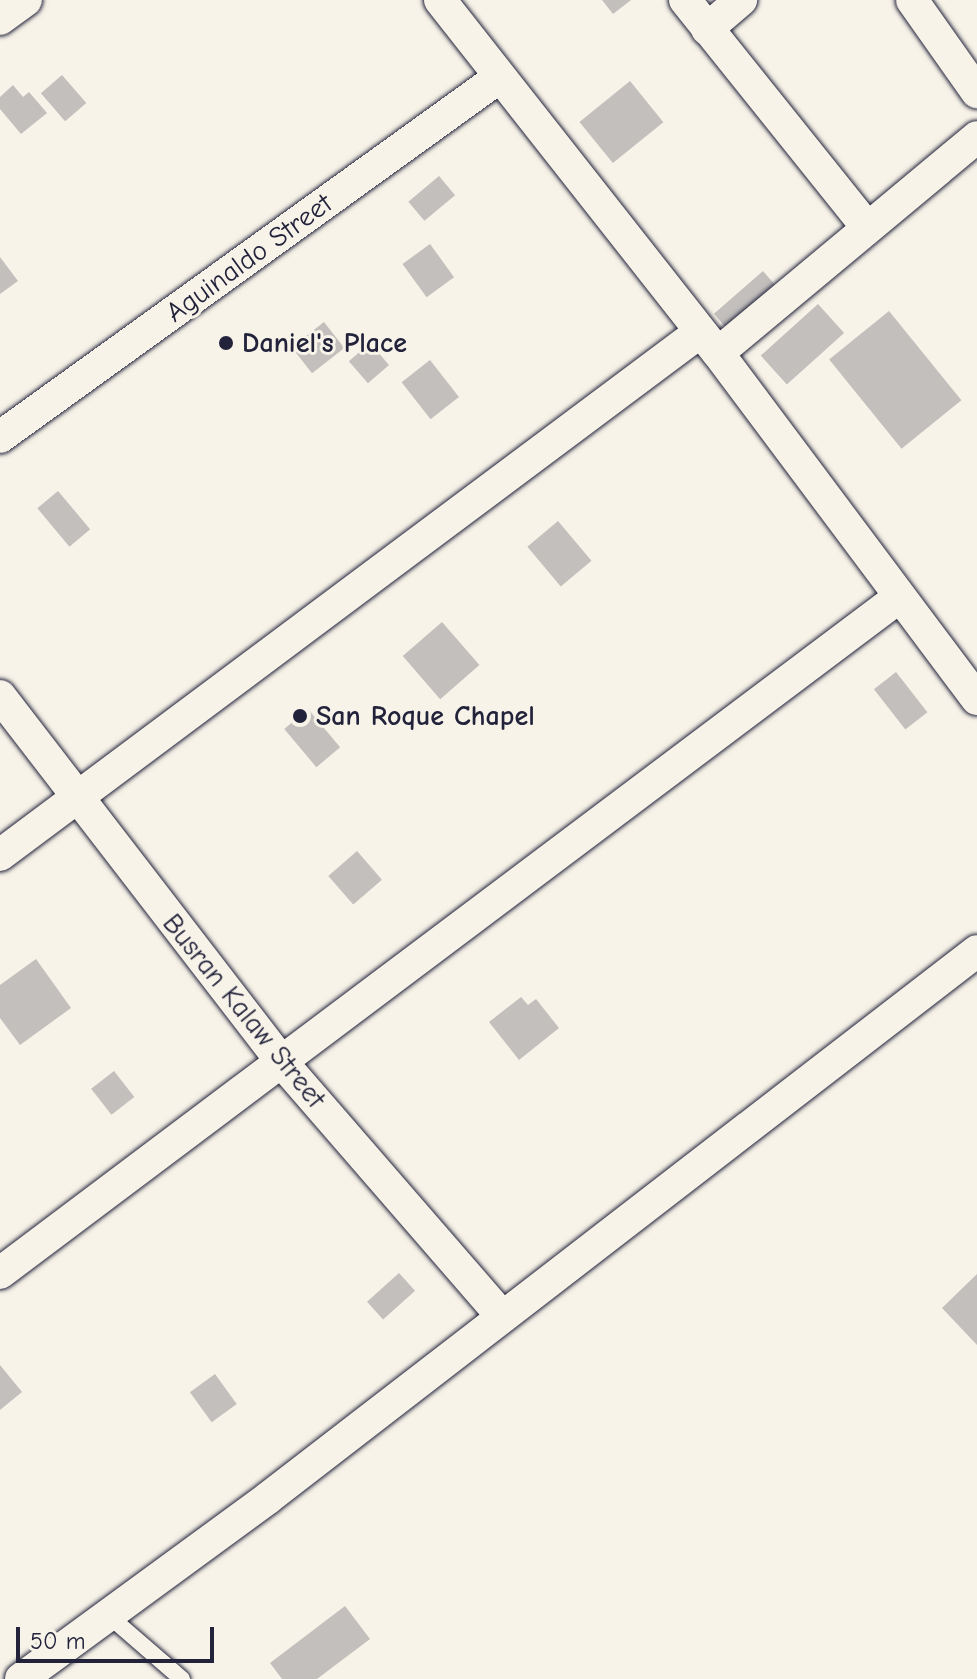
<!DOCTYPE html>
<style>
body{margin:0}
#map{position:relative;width:977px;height:1679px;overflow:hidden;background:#f7f3e8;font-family:"Comic Neue",sans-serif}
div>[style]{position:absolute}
.building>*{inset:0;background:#c2bfbd;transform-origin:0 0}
.roads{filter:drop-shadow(0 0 2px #22223b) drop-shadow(0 0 2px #22223b)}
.lane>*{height:16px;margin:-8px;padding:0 8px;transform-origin:8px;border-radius:8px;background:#f7f3e8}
.street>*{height:32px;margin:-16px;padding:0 16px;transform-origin:16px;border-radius:16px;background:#f7f3e8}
.dots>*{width:22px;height:22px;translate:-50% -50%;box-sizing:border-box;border:4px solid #f7f3e8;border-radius:50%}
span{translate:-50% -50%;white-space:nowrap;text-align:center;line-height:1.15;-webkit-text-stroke:6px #f7f3e8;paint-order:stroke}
.street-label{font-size:28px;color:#22223b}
.poi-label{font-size:28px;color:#22223b;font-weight:700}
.left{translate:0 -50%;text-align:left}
.scale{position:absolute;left:16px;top:1627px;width:198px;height:36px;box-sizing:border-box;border:4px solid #22223b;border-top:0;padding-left:10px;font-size:24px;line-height:28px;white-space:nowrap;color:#22223b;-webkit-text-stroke:6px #f7f3e8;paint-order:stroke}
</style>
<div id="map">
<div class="building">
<i style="clip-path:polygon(602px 0,631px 0,613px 14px)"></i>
<i style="left:62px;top:75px;width:37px;height:28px;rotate:49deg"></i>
<i style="left:630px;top:81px;width:53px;height:65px;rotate:51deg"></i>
<i style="clip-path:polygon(13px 85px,23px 97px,29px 92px,47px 113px,21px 134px,0 109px,0 97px)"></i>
<i style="left:439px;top:176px;width:25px;height:40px;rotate:50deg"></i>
<i style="left:430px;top:244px;width:41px;height:34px;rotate:54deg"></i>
<i style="clip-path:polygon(0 257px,18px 281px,0 294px)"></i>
<i style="left:763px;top:271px;width:32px;height:65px;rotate:49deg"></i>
<i style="left:818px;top:304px;width:39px;height:77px;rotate:48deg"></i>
<i style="left:889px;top:311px;width:115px;height:77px;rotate:51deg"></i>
<i style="left:324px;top:322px;width:33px;height:41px;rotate:52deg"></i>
<i style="left:370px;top:343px;width:29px;height:28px;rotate:49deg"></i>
<i style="left:430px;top:360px;width:47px;height:36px;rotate:52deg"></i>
<i style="left:58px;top:491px;width:50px;height:27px;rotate:50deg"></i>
<i style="left:558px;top:521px;width:52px;height:40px;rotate:50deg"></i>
<i style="left:442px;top:622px;width:57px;height:52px;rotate:49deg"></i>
<i style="left:896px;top:672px;width:51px;height:28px;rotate:52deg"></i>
<i style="left:308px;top:709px;width:50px;height:31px;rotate:50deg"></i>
<i style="left:357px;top:851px;width:38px;height:38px;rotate:49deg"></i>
<i style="clip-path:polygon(36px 959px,71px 1008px,20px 1045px,0 1018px,0 985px)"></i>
<i style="clip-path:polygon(521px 997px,528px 1005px,536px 999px,559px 1028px,519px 1060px,489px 1022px)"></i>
<i style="left:114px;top:1071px;width:33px;height:29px;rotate:52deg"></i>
<i style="left:399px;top:1273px;width:24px;height:43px;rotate:48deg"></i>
<i style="clip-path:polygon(977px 1274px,977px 1345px,942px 1308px)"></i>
<i style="clip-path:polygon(0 1365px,22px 1392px,0 1410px)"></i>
<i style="left:215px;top:1374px;width:37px;height:31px;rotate:54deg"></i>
<i style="clip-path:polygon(345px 1606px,370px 1639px,317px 1679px,282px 1679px,270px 1663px)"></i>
</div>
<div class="roads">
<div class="lane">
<i style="left:108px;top:1615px;width:98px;rotate:40.9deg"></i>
</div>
<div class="street">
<i style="left:440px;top:0;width:449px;rotate:51.8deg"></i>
<i style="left:718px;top:353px;width:432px;rotate:53.2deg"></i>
<i style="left:685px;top:0;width:288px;rotate:51.3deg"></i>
<i style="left:912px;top:0;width:113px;rotate:54.8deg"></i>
<i style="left:0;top:19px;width:32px;rotate:-36deg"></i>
<i style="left:707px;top:29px;width:45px;rotate:-40.5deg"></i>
<i style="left:718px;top:353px;width:337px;rotate:-39.8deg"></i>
<i style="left:0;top:437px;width:613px;rotate:-35.77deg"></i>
<i style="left:0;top:696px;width:459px;rotate:52.4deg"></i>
<i style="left:280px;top:1060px;width:337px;rotate:49.1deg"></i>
<i style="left:0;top:855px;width:874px;rotate:-36.76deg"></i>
<i style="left:0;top:1273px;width:1123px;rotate:-36.93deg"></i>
<i style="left:21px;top:1679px;width:306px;rotate:-36.2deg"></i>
<i style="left:268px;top:1498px;width:895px;rotate:-37.65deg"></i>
</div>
</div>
<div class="dots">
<i style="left:226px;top:343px;background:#22223b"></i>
<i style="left:300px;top:716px;background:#22223b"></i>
</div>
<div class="street-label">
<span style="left:249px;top:258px;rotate:-36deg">Aguinaldo Street</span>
<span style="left:244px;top:1011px;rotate:51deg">Busran Kalaw Street</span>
</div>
<div class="poi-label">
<span class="left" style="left:242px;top:343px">Daniel's Place</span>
<span class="left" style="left:316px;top:716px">San Roque Chapel</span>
</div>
<div class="scale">50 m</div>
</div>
